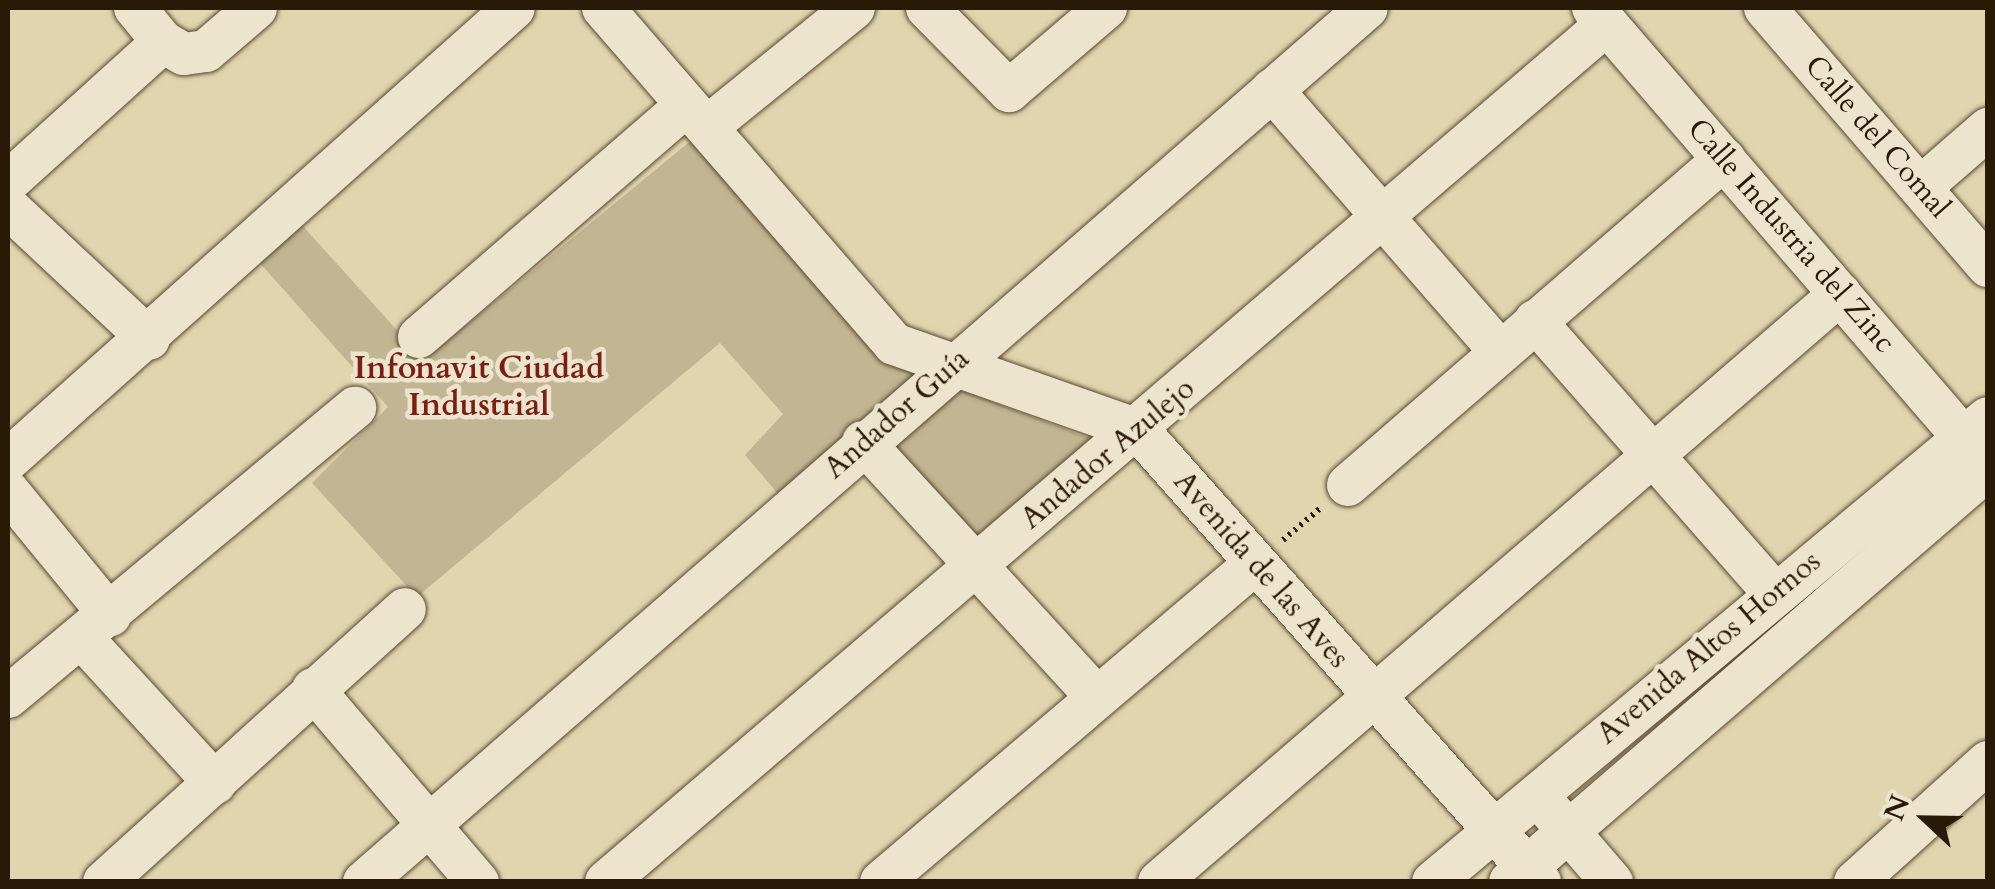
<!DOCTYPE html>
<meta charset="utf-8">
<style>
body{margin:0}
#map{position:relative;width:1995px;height:889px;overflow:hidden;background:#e1d5b0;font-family:Cardo,serif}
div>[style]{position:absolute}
.green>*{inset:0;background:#c2b593}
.path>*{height:6px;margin-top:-3px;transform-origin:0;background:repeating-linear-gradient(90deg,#291907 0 2.5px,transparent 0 7.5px)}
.roads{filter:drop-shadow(0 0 2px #574831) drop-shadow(0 0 2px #574831)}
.minor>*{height:42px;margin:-21px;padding:0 21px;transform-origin:21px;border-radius:21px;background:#ece4cc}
span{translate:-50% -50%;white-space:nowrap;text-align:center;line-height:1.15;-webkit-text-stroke:9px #ece4cc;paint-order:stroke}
.street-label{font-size:30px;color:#291907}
.neighbourhood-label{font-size:32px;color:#7a1f14;font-weight:700}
.frame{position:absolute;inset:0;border:10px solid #291907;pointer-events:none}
.north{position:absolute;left:1875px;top:769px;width:100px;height:100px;-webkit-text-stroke:8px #ece4cc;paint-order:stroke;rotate:292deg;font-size:28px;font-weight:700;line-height:40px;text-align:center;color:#291907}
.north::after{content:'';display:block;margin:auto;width:35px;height:45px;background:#291907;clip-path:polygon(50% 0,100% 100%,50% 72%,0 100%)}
</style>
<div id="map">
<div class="green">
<i style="clip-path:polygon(693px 139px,921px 375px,1097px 441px,956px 561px,842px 443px,780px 496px,745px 455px,783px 414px,720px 343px,417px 597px,312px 483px,388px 407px,259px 262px,301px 224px,424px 360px)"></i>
</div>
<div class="path">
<i style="left:1283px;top:540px;width:52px;rotate:-40.4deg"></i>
</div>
<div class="roads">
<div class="minor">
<i style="left:135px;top:8px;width:44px;rotate:50.5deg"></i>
<i style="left:603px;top:8px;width:444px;rotate:49.1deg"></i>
<i style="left:894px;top:344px;width:259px;rotate:19.4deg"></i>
<i style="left:1138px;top:430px;width:605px;rotate:48.35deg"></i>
<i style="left:927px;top:8px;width:117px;rotate:45.3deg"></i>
<i style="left:1009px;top:91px;width:128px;rotate:-40.6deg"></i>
<i style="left:1593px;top:8px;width:594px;rotate:49.23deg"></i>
<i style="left:1765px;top:8px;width:341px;rotate:49.2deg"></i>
<i style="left:1272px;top:90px;width:347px;rotate:48.9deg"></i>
<i style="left:707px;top:127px;width:189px;rotate:-39deg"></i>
<i style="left:8px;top:182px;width:209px;rotate:-42.1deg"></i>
<i style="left:163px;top:42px;width:24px;rotate:30deg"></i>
<i style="left:184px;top:54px;width:22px;rotate:-8deg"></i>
<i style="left:206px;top:51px;width:66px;rotate:-40.7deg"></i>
<i style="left:1921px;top:187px;width:89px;rotate:-40.9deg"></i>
<i style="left:8px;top:207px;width:193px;rotate:43.1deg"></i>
<i style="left:1535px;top:321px;width:361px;rotate:48.7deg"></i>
<i style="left:419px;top:337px;width:354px;rotate:-40.9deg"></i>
<i style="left:863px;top:442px;width:346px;rotate:47.5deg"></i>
<i style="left:8px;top:460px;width:678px;rotate:-41.77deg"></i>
<i style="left:1348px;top:485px;width:498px;rotate:-40.9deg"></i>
<i style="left:8px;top:491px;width:161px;rotate:50.6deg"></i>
<i style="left:82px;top:638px;width:197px;rotate:47.5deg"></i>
<i style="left:313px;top:689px;width:254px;rotate:49.5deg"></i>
<i style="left:8px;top:697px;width:452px;rotate:-39.8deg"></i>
<i style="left:1550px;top:810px;width:95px;rotate:49.3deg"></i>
<i style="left:104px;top:882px;width:406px;rotate:-42.2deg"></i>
<i style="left:364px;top:882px;width:1330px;rotate:-41.07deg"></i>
<i style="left:606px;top:882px;width:1318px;rotate:-40.6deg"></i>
<i style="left:881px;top:882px;width:492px;rotate:-40.4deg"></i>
<i style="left:1159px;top:882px;width:900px;rotate:-40.81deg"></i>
<i style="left:1433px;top:882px;width:723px;rotate:-39.9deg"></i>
<i style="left:1510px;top:882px;width:632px;rotate:-40.83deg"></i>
<i style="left:1855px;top:882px;width:179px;rotate:-42.1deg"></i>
</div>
</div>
<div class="street-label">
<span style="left:1877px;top:137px;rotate:49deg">Calle del Comal</span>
<span style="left:1791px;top:236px;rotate:49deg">Calle Industria del Zinc</span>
<span style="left:897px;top:414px;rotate:-41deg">Andador Guía</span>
<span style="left:1108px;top:454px;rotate:-40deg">Andador Azulejo</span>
<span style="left:1261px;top:570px;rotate:49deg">Avenida de las Aves</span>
<span style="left:1709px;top:648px;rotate:-40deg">Avenida Altos Hornos</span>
</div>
<div class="neighbourhood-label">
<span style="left:479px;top:387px">Infonavit Ciudad<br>Industrial</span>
</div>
<div class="frame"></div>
<div class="north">N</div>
</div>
